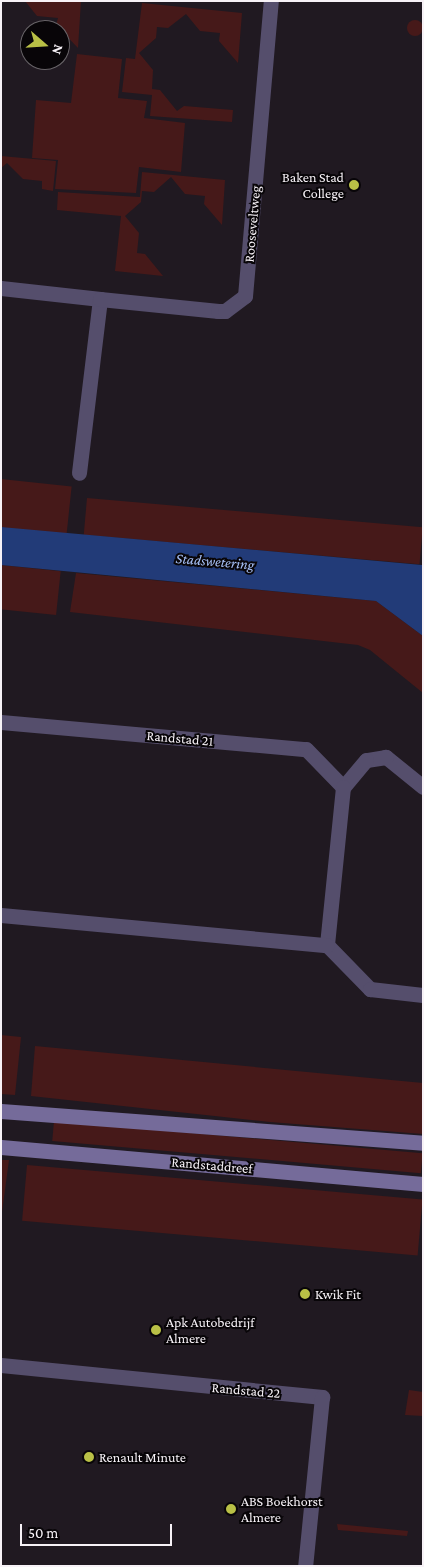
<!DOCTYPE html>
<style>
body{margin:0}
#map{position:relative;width:424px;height:1567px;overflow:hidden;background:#201921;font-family:"Crimson Pro",serif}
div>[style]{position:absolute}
.green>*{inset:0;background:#461919;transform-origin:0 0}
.round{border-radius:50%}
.water>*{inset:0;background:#223b78}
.street>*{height:15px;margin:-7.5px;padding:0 7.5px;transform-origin:7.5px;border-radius:7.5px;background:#554e6c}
.secondary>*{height:15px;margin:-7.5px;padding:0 7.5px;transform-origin:7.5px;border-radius:7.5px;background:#756b9a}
.dots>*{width:14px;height:14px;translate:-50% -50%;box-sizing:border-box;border:2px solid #080508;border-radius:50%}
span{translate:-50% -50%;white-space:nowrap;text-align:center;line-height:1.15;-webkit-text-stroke:4px #080508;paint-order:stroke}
.poi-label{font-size:14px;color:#f7f2f7}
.right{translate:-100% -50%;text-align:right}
.left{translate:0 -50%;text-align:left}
.street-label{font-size:14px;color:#f7f2f7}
.water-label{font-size:15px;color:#a7c1f8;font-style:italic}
.frame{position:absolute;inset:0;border:2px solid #f7f2f7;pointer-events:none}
.north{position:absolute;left:20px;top:20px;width:50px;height:50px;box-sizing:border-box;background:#080508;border:1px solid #686468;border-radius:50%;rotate:109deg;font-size:14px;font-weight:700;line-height:20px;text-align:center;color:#f7f2f7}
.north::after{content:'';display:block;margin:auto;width:18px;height:22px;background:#b9c046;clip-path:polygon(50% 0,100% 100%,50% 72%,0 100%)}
.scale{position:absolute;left:20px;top:1524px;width:152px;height:22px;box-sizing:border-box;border:2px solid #f7f2f7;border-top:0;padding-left:6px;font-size:15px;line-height:18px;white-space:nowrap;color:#f7f2f7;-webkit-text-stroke:4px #080508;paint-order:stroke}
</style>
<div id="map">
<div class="green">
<i style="clip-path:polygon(25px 1px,81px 1px,78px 48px,56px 25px,58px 18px,37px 16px)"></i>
<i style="clip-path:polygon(142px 3px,242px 13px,238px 63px,219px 41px,220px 33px,200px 31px,186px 14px,168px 28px,157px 27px,156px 38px,139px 53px,153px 70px,152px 89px,160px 90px,177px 111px,184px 106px,233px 110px,232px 122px,150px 116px,152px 95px,122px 92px,126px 58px,135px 59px)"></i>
<i class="round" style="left:407px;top:20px;width:16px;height:16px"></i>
<i style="clip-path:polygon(77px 54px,122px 59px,118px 98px,147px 101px,144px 118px,185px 123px,181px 172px,139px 167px,136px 193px,55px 189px,58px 160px,32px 158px,36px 100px,71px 103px)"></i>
<i style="clip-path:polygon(1px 156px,56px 161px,53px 191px,42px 189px,42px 181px,23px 179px,7px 163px,1px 168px)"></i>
<i style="clip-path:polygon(142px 172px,225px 180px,222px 225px,204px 204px,205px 196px,185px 194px,171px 177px,154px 192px,142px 191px,141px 202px,125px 216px,139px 233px,137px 253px,145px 254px,163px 276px,115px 271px,121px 216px,57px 210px,58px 192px,140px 197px)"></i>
<i style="left:1px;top:479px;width:71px;height:48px;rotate:6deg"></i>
<i style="left:87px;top:498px;width:337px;height:37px;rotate:5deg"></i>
<i style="left:1px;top:565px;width:60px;height:44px;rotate:6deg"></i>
<i style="clip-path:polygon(76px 573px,376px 601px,423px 636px,423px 693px,370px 650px,358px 645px,70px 612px)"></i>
<i style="clip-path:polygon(1px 1035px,21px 1037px,15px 1095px,1px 1094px)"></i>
<i style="clip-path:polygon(35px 1046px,423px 1083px,423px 1134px,270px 1122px,31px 1096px)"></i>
<i style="left:54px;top:1121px;width:370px;height:20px;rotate:5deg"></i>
<i style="clip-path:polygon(1px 1160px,9px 1160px,2px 1212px,1px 1212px)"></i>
<i style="left:27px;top:1165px;width:397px;height:56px;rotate:5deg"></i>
<i style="clip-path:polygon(409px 1390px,423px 1392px,423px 1416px,405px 1415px)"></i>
<i style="clip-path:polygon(337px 1524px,408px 1531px,407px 1536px,338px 1530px)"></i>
</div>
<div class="water">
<i style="clip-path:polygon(1px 527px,422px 565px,423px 636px,376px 601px,1px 565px)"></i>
</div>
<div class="street">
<i style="left:1px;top:288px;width:100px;rotate:6.3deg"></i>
<i style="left:100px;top:299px;width:175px;rotate:96.9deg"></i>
<i style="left:100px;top:299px;width:119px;rotate:5.8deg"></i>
<i style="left:218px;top:311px;width:7px"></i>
<i style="left:225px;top:311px;width:25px;rotate:-37deg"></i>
<i style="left:245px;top:296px;width:296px;rotate:-85deg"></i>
<i style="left:1px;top:722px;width:306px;rotate:5.1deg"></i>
<i style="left:306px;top:749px;width:53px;rotate:45.8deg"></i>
<i style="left:423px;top:787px;width:48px;rotate:-141deg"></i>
<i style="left:386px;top:757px;width:20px;rotate:171deg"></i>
<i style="left:366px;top:760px;width:35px;rotate:130deg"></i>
<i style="left:343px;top:787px;width:159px;rotate:95.8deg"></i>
<i style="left:327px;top:945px;width:62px;rotate:45.7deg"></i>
<i style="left:370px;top:989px;width:53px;rotate:6.5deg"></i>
<i style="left:1px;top:915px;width:327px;rotate:5.3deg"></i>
<i style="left:1px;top:1365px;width:323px;rotate:5.7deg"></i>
<i style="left:322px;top:1397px;width:170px;rotate:95.7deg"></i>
</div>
<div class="secondary">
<i style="left:1px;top:1111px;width:423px;rotate:4.3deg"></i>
<i style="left:1px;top:1147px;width:424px;rotate:5deg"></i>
</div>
<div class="dots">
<i style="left:354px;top:185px;background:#b9c046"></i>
<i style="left:305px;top:1294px;background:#b9c046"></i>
<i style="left:156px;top:1330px;background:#b9c046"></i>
<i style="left:89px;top:1457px;background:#b9c046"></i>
<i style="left:231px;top:1509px;background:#b9c046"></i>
</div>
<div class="poi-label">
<span class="right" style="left:344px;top:185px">Baken Stad<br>College</span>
<span class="left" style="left:315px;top:1294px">Kwik Fit</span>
<span class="left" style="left:166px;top:1330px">Apk Autobedrijf<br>Almere</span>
<span class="left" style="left:99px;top:1457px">Renault Minute</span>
<span class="left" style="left:241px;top:1509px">ABS Boekhorst<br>Almere</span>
</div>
<div class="street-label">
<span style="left:252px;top:224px;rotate:-85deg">Rooseveltweg</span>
<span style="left:180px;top:738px;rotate:5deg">Randstad 21</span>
<span style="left:212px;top:1165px;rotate:5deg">Randstaddreef</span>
<span style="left:246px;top:1390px;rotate:5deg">Randstad 22</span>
</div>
<div class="water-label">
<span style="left:215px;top:562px;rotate:5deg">Stadswetering</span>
</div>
<div class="frame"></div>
<div class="north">N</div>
<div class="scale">50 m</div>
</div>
